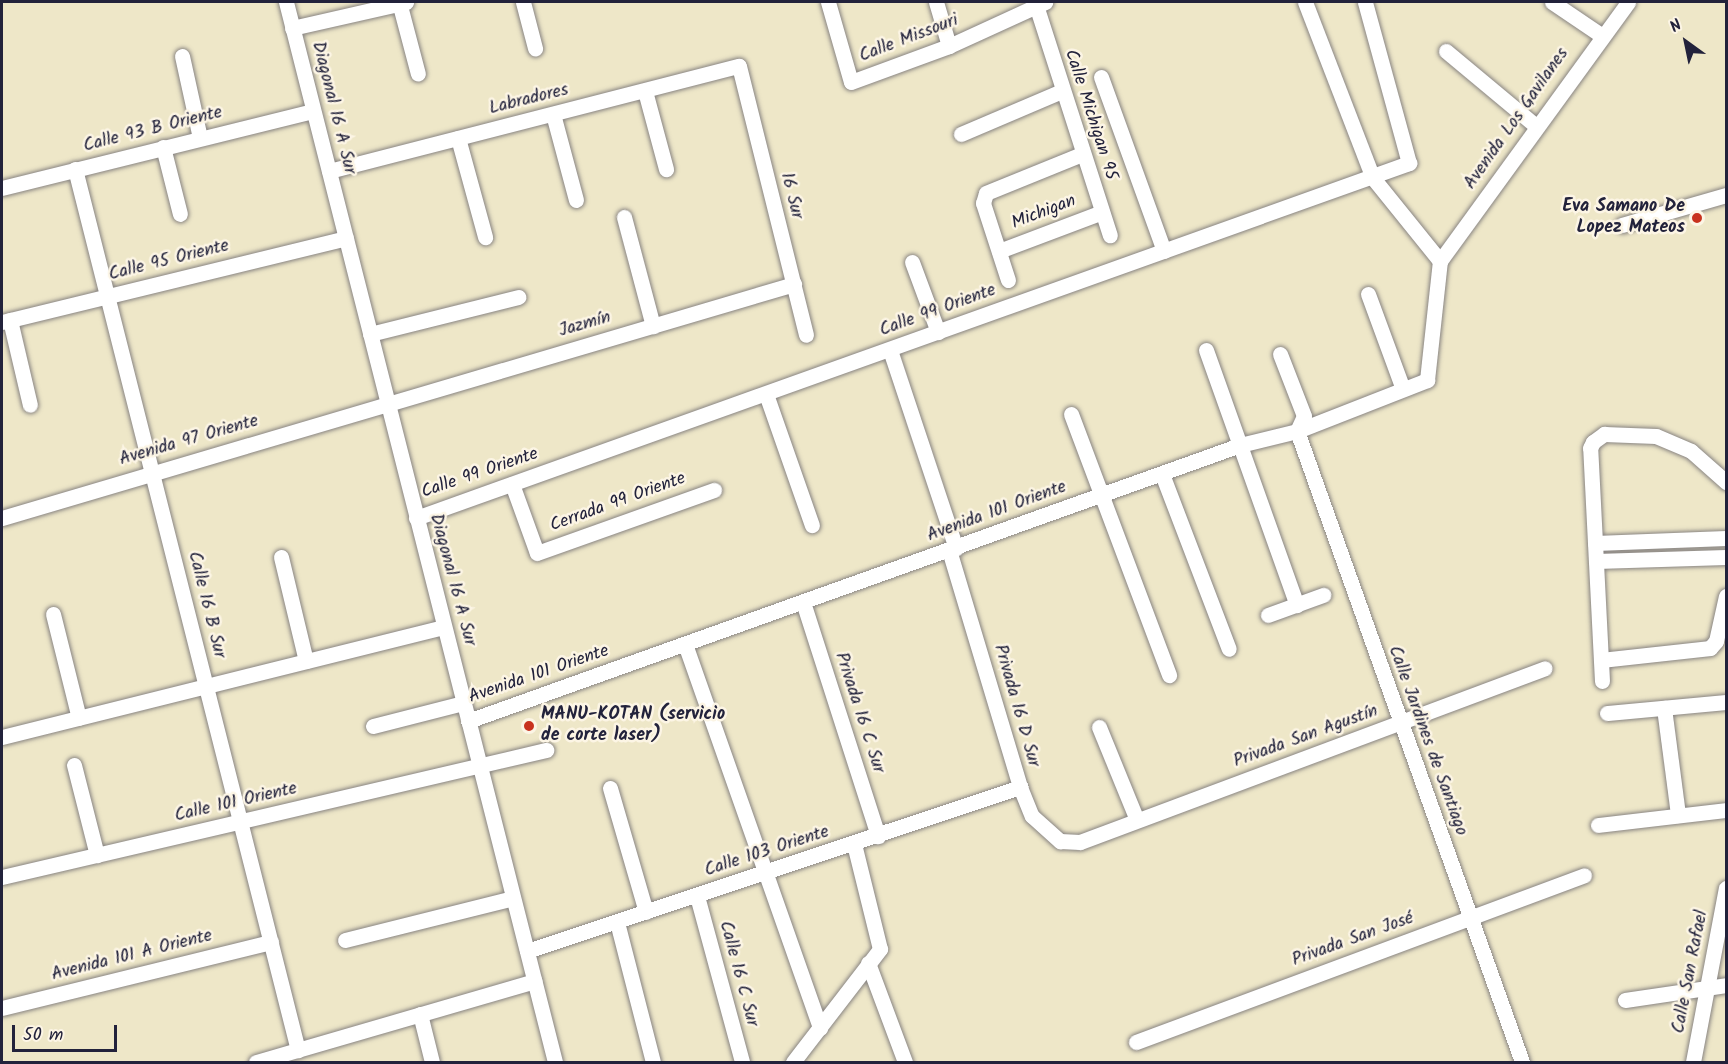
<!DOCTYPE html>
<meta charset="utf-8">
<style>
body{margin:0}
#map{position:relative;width:1728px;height:1064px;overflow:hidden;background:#eee7c8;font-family:Kalam,sans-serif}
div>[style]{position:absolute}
.roads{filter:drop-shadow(0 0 2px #888482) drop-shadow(0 0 2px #888482)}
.street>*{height:15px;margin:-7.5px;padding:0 7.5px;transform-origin:7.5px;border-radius:7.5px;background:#fff}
.dots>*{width:16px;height:16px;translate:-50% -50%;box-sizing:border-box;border:3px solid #fcf5e5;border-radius:50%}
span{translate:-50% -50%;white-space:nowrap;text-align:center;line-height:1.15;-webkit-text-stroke:5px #fcf5e5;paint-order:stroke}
.street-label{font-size:18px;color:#22223b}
.poi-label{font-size:18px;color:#22223b;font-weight:700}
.right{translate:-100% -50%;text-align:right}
.left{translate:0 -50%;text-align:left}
.frame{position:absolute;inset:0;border:3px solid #22223b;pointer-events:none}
.north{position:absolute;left:1656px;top:12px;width:60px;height:60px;-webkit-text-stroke:4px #fcf5e5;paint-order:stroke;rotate:327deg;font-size:16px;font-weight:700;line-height:24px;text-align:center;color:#22223b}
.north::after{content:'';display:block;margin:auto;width:21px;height:27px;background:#22223b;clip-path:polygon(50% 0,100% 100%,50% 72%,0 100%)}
.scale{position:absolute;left:12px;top:1025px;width:105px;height:27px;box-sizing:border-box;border:3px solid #22223b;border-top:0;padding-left:8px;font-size:18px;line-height:21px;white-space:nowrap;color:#22223b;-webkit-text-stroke:4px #fcf5e5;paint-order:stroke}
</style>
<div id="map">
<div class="roads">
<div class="street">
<i style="left:286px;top:2px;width:1094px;rotate:75.76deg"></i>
<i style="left:399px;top:2px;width:74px;rotate:75.2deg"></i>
<i style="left:523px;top:2px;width:48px;rotate:75.4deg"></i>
<i style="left:828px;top:2px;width:83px;rotate:74deg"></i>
<i style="left:851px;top:82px;width:104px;rotate:-20.2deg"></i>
<i style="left:949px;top:46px;width:106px;rotate:-24.6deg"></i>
<i style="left:936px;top:2px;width:46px;rotate:73.5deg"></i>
<i style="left:1035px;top:2px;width:245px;rotate:72.2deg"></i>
<i style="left:1305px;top:2px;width:189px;rotate:68.9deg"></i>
<i style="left:1373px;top:178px;width:107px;rotate:51.1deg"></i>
<i style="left:1552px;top:2px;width:59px;rotate:34deg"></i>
<i style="left:292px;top:28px;width:117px;rotate:-12.8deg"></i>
<i style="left:1446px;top:51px;width:117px;rotate:39.8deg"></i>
<i style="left:182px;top:56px;width:84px;rotate:77.6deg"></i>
<i style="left:1101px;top:77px;width:185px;rotate:70.1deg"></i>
<i style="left:645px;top:91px;width:81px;rotate:74.9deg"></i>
<i style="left:553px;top:114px;width:89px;rotate:75deg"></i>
<i style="left:961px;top:134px;width:110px;rotate:-23.1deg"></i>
<i style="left:458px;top:138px;width:103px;rotate:74.7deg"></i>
<i style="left:163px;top:147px;width:69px;rotate:75.8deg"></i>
<i style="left:75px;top:169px;width:909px;rotate:75.8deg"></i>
<i style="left:329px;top:171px;width:423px;rotate:-14.4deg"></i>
<i style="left:739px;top:66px;width:277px;rotate:76deg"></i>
<i style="left:2px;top:188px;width:320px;rotate:-13.9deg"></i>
<i style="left:624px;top:217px;width:113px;rotate:75.1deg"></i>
<i style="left:1622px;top:225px;width:108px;rotate:-16.1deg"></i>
<i style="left:999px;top:251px;width:110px;rotate:-20.7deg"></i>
<i style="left:912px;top:262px;width:75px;rotate:69.6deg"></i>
<i style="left:1008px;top:280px;width:81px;rotate:-108deg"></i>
<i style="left:983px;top:203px;width:10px;rotate:-73deg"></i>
<i style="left:986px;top:193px;width:104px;rotate:-22.1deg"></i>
<i style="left:1368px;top:294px;width:101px;rotate:69.8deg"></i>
<i style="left:10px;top:320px;width:87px;rotate:76.8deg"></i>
<i style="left:2px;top:322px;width:354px;rotate:-13.7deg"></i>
<i style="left:370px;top:334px;width:153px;rotate:-14deg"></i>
<i style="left:890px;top:350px;width:209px;rotate:71.6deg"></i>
<i style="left:1206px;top:350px;width:271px;rotate:70.4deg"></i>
<i style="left:1280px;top:354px;width:66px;rotate:68.8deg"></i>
<i style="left:1304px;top:416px;width:17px;rotate:115deg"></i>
<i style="left:766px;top:394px;width:139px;rotate:70.7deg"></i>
<i style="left:1071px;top:414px;width:279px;rotate:69.4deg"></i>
<i style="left:1297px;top:431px;width:670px;rotate:70.37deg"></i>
<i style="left:1162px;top:474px;width:187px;rotate:69.1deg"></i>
<i style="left:512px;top:484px;width:73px;rotate:70.1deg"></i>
<i style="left:537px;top:553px;width:188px;rotate:-19.6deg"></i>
<i style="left:2px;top:518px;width:826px;rotate:-16.46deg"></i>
<i style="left:416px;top:518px;width:1055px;rotate:-19.67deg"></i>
<i style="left:1409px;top:163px;width:167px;rotate:-105.3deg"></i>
<i style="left:1595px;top:543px;width:131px;rotate:-2.2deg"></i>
<i style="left:949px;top:550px;width:247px;rotate:73.3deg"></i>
<i style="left:1020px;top:787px;width:31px;rotate:68deg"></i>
<i style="left:1032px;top:816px;width:38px;rotate:42deg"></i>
<i style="left:1060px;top:841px;width:20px;rotate:3deg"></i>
<i style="left:1080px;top:842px;width:496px;rotate:-20.5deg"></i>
<i style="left:281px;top:557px;width:107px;rotate:76.5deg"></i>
<i style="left:1596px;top:561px;width:130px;rotate:-1.8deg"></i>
<i style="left:803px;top:602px;width:246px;rotate:72.2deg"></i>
<i style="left:53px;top:614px;width:107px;rotate:76deg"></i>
<i style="left:1268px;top:615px;width:59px;rotate:-20deg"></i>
<i style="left:685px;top:644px;width:407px;rotate:70.6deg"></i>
<i style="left:1601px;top:660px;width:110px;rotate:-6.3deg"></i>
<i style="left:1710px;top:648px;width:9px;rotate:-49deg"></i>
<i style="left:1716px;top:641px;width:46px;rotate:-77.5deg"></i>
<i style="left:1602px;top:681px;width:233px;rotate:-92.9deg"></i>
<i style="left:1590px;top:448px;width:7px;rotate:-63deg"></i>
<i style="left:1593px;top:442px;width:14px;rotate:-36deg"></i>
<i style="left:1604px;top:434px;width:52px;rotate:2.2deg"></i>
<i style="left:1656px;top:436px;width:38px;rotate:23deg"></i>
<i style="left:1691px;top:451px;width:47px;rotate:41.5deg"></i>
<i style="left:1664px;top:708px;width:108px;rotate:82.5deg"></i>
<i style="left:1607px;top:713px;width:120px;rotate:-5.3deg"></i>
<i style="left:468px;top:721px;width:820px;rotate:-19.67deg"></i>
<i style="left:1240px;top:445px;width:59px;rotate:-13.8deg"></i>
<i style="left:1297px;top:431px;width:140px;rotate:-21.4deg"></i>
<i style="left:1427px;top:380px;width:120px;rotate:-83.8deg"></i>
<i style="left:1440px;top:261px;width:320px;rotate:-54deg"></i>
<i style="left:373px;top:726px;width:93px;rotate:-14.3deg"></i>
<i style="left:1099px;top:727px;width:100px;rotate:67.8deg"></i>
<i style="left:2px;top:737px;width:455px;rotate:-14deg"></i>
<i style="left:74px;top:765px;width:93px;rotate:75.7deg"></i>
<i style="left:610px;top:788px;width:129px;rotate:73.8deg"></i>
<i style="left:1598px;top:825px;width:129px;rotate:-6.7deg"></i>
<i style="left:2px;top:877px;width:559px;rotate:-13.14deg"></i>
<i style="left:697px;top:896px;width:172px;rotate:74.8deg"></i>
<i style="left:617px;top:922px;width:145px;rotate:75.6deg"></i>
<i style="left:345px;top:940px;width:173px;rotate:-14deg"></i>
<i style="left:527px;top:951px;width:520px;rotate:-18.4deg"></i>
<i style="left:868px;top:963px;width:106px;rotate:69.5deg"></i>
<i style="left:1625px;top:1000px;width:102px;rotate:-8.4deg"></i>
<i style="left:2px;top:1008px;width:277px;rotate:-13.8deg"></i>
<i style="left:420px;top:1014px;width:49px;rotate:76deg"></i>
<i style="left:1136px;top:1042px;width:478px;rotate:-20.4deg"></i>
<i style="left:256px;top:1062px;width:290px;rotate:-16.2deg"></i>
<i style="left:793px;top:1062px;width:143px;rotate:-52.4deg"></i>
<i style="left:880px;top:949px;width:108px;rotate:-103.9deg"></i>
<i style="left:1693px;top:1062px;width:177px;rotate:-79.3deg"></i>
</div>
</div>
<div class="dots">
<i style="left:1697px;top:218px;background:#c8321e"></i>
<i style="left:529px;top:726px;background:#c8321e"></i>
</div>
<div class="street-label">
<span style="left:909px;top:39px;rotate:-21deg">Calle Missouri</span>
<span style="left:529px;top:100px;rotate:-14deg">Labradores</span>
<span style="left:333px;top:108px;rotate:76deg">Diagonal 16 A Sur</span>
<span style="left:1090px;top:115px;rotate:72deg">Calle Michigan 95</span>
<span style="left:1517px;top:119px;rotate:-55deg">Avenida Los Gavilanes</span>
<span style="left:153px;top:130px;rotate:-14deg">Calle 93 B Oriente</span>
<span style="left:791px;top:196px;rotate:76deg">16 Sur</span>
<span style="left:1044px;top:213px;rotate:-21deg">Michigan</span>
<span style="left:169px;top:261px;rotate:-14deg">Calle 95 Oriente</span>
<span style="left:938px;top:311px;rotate:-20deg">Calle 99 Oriente</span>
<span style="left:585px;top:325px;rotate:-16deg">Jazmín</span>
<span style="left:189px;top:441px;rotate:-16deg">Avenida 97 Oriente</span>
<span style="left:480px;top:474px;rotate:-19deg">Calle 99 Oriente</span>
<span style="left:618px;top:503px;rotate:-20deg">Cerrada 99 Oriente</span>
<span style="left:997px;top:512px;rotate:-20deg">Avenida 101 Oriente</span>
<span style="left:452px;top:580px;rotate:75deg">Diagonal 16 A Sur</span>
<span style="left:206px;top:605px;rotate:76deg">Calle 16 B Sur</span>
<span style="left:539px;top:675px;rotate:-19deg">Avenida 101 Oriente</span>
<span style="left:1016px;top:706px;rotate:74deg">Privada 16 D Sur</span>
<span style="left:859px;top:713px;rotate:72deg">Privada 16 C Sur</span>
<span style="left:1306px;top:737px;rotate:-20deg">Privada San Agustín</span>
<span style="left:1427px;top:741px;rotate:70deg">Calle Jardines de Santiago</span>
<span style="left:236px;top:803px;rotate:-13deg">Calle 101 Oriente</span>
<span style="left:767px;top:852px;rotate:-18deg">Calle 103 Oriente</span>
<span style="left:1353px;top:940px;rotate:-20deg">Privada San José</span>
<span style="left:132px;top:956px;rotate:-14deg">Avenida 101 A Oriente</span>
<span style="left:1691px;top:972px;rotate:-79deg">Calle San Rafael</span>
<span style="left:738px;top:974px;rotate:75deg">Calle 16 C Sur</span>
</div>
<div class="poi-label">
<span class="right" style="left:1685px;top:218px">Eva Samano De<br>Lopez Mateos</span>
<span class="left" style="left:541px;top:726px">MANU-KOTAN (servicio<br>de corte laser)</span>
</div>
<div class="frame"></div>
<div class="north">N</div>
<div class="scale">50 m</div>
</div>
